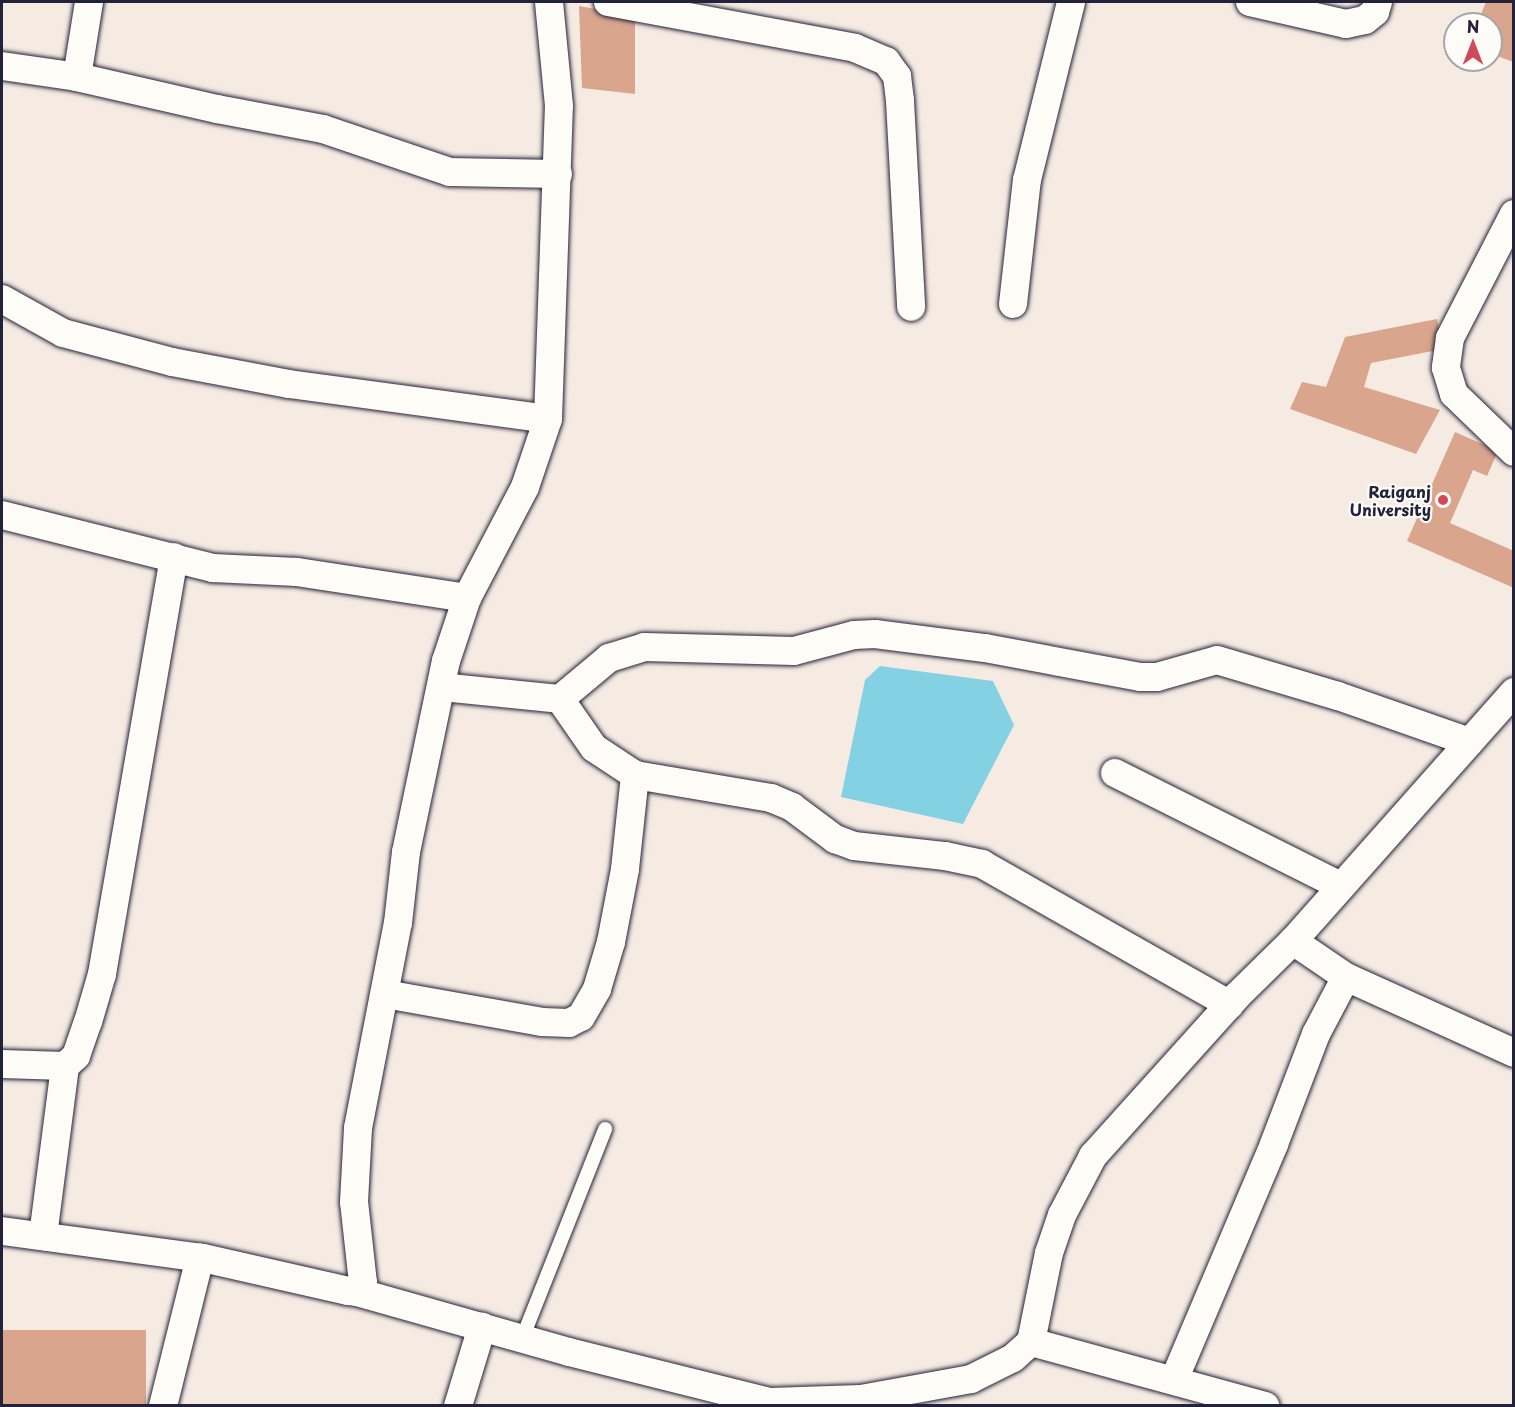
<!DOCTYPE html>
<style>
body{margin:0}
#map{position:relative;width:1515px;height:1407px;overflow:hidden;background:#f6ebe2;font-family:"Playpen Sans",sans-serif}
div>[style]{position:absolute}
.water>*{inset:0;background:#84d1e4}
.building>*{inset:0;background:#d9a58d;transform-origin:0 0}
.roads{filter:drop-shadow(0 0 2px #22223b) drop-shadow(0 0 2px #22223b)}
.lane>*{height:14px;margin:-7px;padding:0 7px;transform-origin:7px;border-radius:7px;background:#fdfcf7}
.street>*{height:28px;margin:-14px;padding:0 14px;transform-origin:14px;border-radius:14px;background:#fdfcf7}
.dots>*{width:16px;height:16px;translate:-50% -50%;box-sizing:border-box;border:3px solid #fdfcf7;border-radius:50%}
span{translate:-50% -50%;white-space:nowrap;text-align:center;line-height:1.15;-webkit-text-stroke:4.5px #fdfcf7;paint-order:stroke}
.poi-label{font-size:16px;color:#22223b;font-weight:700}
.right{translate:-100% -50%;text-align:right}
.frame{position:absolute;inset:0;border:3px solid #22223b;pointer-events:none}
.north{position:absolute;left:1443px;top:12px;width:60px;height:60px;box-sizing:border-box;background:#fdfcf7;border:2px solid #a5a5ac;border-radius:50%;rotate:0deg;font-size:16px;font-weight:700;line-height:24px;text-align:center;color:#22223b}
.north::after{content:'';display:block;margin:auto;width:21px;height:27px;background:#d1495b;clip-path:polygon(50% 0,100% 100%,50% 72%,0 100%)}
</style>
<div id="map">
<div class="water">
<i style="clip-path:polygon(880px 666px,993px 681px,1014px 725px,963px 824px,841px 797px,865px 680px)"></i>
</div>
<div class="building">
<i style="clip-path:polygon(1486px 2px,1514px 2px,1514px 62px,1491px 54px,1491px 24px,1477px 24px)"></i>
<i style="clip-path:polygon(579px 6px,635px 16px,635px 94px,582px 88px)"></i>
<i style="clip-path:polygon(1437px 319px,1443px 349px,1371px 363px,1364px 387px,1440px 410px,1416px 454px,1290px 409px,1302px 382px,1326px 387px,1345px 337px)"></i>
<i style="clip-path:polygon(1455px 432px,1498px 451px,1487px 476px,1473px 470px,1450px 523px,1514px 551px,1514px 588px,1407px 541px)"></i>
<i style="left:2px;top:1330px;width:144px;height:76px"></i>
</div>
<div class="roads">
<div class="lane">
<i style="left:522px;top:1339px;width:226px;rotate:-68.4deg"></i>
</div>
<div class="street">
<i style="left:608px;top:2px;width:251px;rotate:10.5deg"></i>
<i style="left:855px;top:48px;width:34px;rotate:23deg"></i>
<i style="left:886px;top:61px;width:19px;rotate:54deg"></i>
<i style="left:897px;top:76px;width:25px;rotate:83deg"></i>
<i style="left:900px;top:101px;width:206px;rotate:86.9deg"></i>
<i style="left:1250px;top:2px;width:98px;rotate:12.9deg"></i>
<i style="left:1346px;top:24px;width:19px;rotate:-12deg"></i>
<i style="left:1365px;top:20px;width:13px;rotate:-39deg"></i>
<i style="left:1375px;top:12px;width:10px;rotate:-73deg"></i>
<i style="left:2px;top:66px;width:76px;rotate:8.3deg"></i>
<i style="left:77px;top:77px;width:144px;rotate:12.9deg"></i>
<i style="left:217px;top:109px;width:108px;rotate:10.7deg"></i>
<i style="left:323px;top:129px;width:134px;rotate:18.7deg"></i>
<i style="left:450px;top:172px;width:108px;rotate:1.1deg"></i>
<i style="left:77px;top:77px;width:76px;rotate:-80.9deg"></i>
<i style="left:1514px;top:214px;width:140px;rotate:117.3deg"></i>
<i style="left:1450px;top:338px;width:30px;rotate:98deg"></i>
<i style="left:1446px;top:368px;width:27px;rotate:73deg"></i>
<i style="left:1454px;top:394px;width:83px;rotate:44deg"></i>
<i style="left:2px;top:299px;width:70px;rotate:29.1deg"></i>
<i style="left:63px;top:333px;width:113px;rotate:14.9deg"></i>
<i style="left:172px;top:362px;width:119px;rotate:10.6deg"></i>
<i style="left:289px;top:384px;width:261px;rotate:7.7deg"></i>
<i style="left:1013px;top:304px;width:125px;rotate:-83.6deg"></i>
<i style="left:1027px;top:180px;width:183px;rotate:-76.1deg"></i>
<i style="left:2px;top:515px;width:218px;rotate:14.1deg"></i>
<i style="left:213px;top:568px;width:84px;rotate:2.7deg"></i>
<i style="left:297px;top:572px;width:172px;rotate:8.7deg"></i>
<i style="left:560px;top:699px;width:64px;rotate:-39.9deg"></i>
<i style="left:609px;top:658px;width:37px;rotate:-17deg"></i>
<i style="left:644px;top:647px;width:150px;rotate:1.5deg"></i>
<i style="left:794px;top:651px;width:62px;rotate:-14.9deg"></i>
<i style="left:854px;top:635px;width:21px;rotate:-3deg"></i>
<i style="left:875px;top:634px;width:111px;rotate:7.3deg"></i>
<i style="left:985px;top:648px;width:158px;rotate:10.6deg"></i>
<i style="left:1140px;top:677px;width:17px"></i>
<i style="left:1157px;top:677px;width:62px;rotate:-15.8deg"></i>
<i style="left:1217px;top:660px;width:126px;rotate:16.6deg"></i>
<i style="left:1338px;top:696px;width:139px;rotate:19.3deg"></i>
<i style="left:1115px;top:773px;width:250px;rotate:26.6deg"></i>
<i style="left:635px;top:775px;width:138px;rotate:9.6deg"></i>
<i style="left:771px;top:798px;width:23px;rotate:23deg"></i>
<i style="left:792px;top:807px;width:54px;rotate:36.7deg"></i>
<i style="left:835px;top:839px;width:20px;rotate:20deg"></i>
<i style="left:854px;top:846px;width:92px;rotate:6.3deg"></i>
<i style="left:945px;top:856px;width:38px;rotate:12deg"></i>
<i style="left:982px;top:864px;width:285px;rotate:29.6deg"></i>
<i style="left:1293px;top:941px;width:64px;rotate:34.2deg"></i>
<i style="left:1346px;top:977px;width:184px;rotate:24.3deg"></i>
<i style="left:385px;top:994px;width:159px;rotate:10.1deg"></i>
<i style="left:542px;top:1022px;width:27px;rotate:2deg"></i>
<i style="left:569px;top:1023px;width:13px;rotate:-27deg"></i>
<i style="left:581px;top:1017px;width:32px;rotate:-60deg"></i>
<i style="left:597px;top:989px;width:49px;rotate:-73.4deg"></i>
<i style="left:611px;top:942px;width:74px;rotate:-79.1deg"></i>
<i style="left:625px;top:869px;width:95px;rotate:-83.9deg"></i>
<i style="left:635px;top:775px;width:49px;rotate:-146.6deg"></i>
<i style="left:594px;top:748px;width:60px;rotate:-124.8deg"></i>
<i style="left:560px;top:699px;width:119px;rotate:-174.2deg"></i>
<i style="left:2px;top:1064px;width:63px;rotate:1.8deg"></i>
<i style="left:65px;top:1066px;width:15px;rotate:-42deg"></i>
<i style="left:76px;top:1056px;width:36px;rotate:-71deg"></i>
<i style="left:88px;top:1022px;width:50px;rotate:-73.7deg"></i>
<i style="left:102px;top:974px;width:423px;rotate:-80.2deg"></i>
<i style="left:2px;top:1231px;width:203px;rotate:7.7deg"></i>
<i style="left:203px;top:1258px;width:149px;rotate:12.8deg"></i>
<i style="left:348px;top:1291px;width:9px;rotate:6deg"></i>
<i style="left:357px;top:1292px;width:11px;rotate:-56deg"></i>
<i style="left:363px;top:1283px;width:81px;rotate:-96.3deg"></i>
<i style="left:354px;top:1202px;width:74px;rotate:-86.9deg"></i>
<i style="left:358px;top:1128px;width:209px;rotate:-79deg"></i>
<i style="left:398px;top:923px;width:71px;rotate:-83.6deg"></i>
<i style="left:406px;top:852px;width:195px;rotate:-78.2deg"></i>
<i style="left:446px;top:661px;width:66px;rotate:-71.6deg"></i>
<i style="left:467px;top:598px;width:125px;rotate:-62.4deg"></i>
<i style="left:525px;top:487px;width:72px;rotate:-71.3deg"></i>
<i style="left:548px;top:419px;width:313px;rotate:-88deg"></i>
<i style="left:559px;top:106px;width:104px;rotate:-95.5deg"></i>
<i style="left:43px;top:1236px;width:171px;rotate:-82.6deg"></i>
<i style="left:357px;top:1292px;width:220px;rotate:15.8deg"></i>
<i style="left:569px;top:1352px;width:207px;rotate:14deg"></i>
<i style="left:770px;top:1402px;width:91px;rotate:-1.9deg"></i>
<i style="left:861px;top:1399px;width:112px;rotate:-10.3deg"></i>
<i style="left:971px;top:1379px;width:47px;rotate:-26.6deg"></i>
<i style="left:1013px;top:1358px;width:24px;rotate:-42deg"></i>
<i style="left:1031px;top:1342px;width:91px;rotate:-78.6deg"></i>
<i style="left:1049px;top:1253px;width:40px;rotate:-71.1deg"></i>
<i style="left:1062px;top:1215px;width:67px;rotate:-62.3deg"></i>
<i style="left:1093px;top:1156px;width:215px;rotate:-48deg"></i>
<i style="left:1237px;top:996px;width:78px;rotate:-44.5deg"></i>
<i style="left:1293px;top:941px;width:333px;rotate:-48.4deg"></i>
<i style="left:1031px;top:1342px;width:243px;rotate:15.3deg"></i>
<i style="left:1174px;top:1380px;width:256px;rotate:-67deg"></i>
<i style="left:1274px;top:1144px;width:118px;rotate:-69.1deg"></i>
<i style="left:1316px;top:1034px;width:64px;rotate:-62.2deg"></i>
<i style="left:163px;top:1406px;width:153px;rotate:-76deg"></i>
<i style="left:458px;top:1406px;width:83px;rotate:-73.1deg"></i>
</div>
</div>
<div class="dots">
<i style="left:1443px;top:500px;background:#d1495b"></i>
</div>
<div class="poi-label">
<span class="right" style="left:1431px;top:500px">Raiganj<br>University</span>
</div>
<div class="frame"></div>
<div class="north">N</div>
</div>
